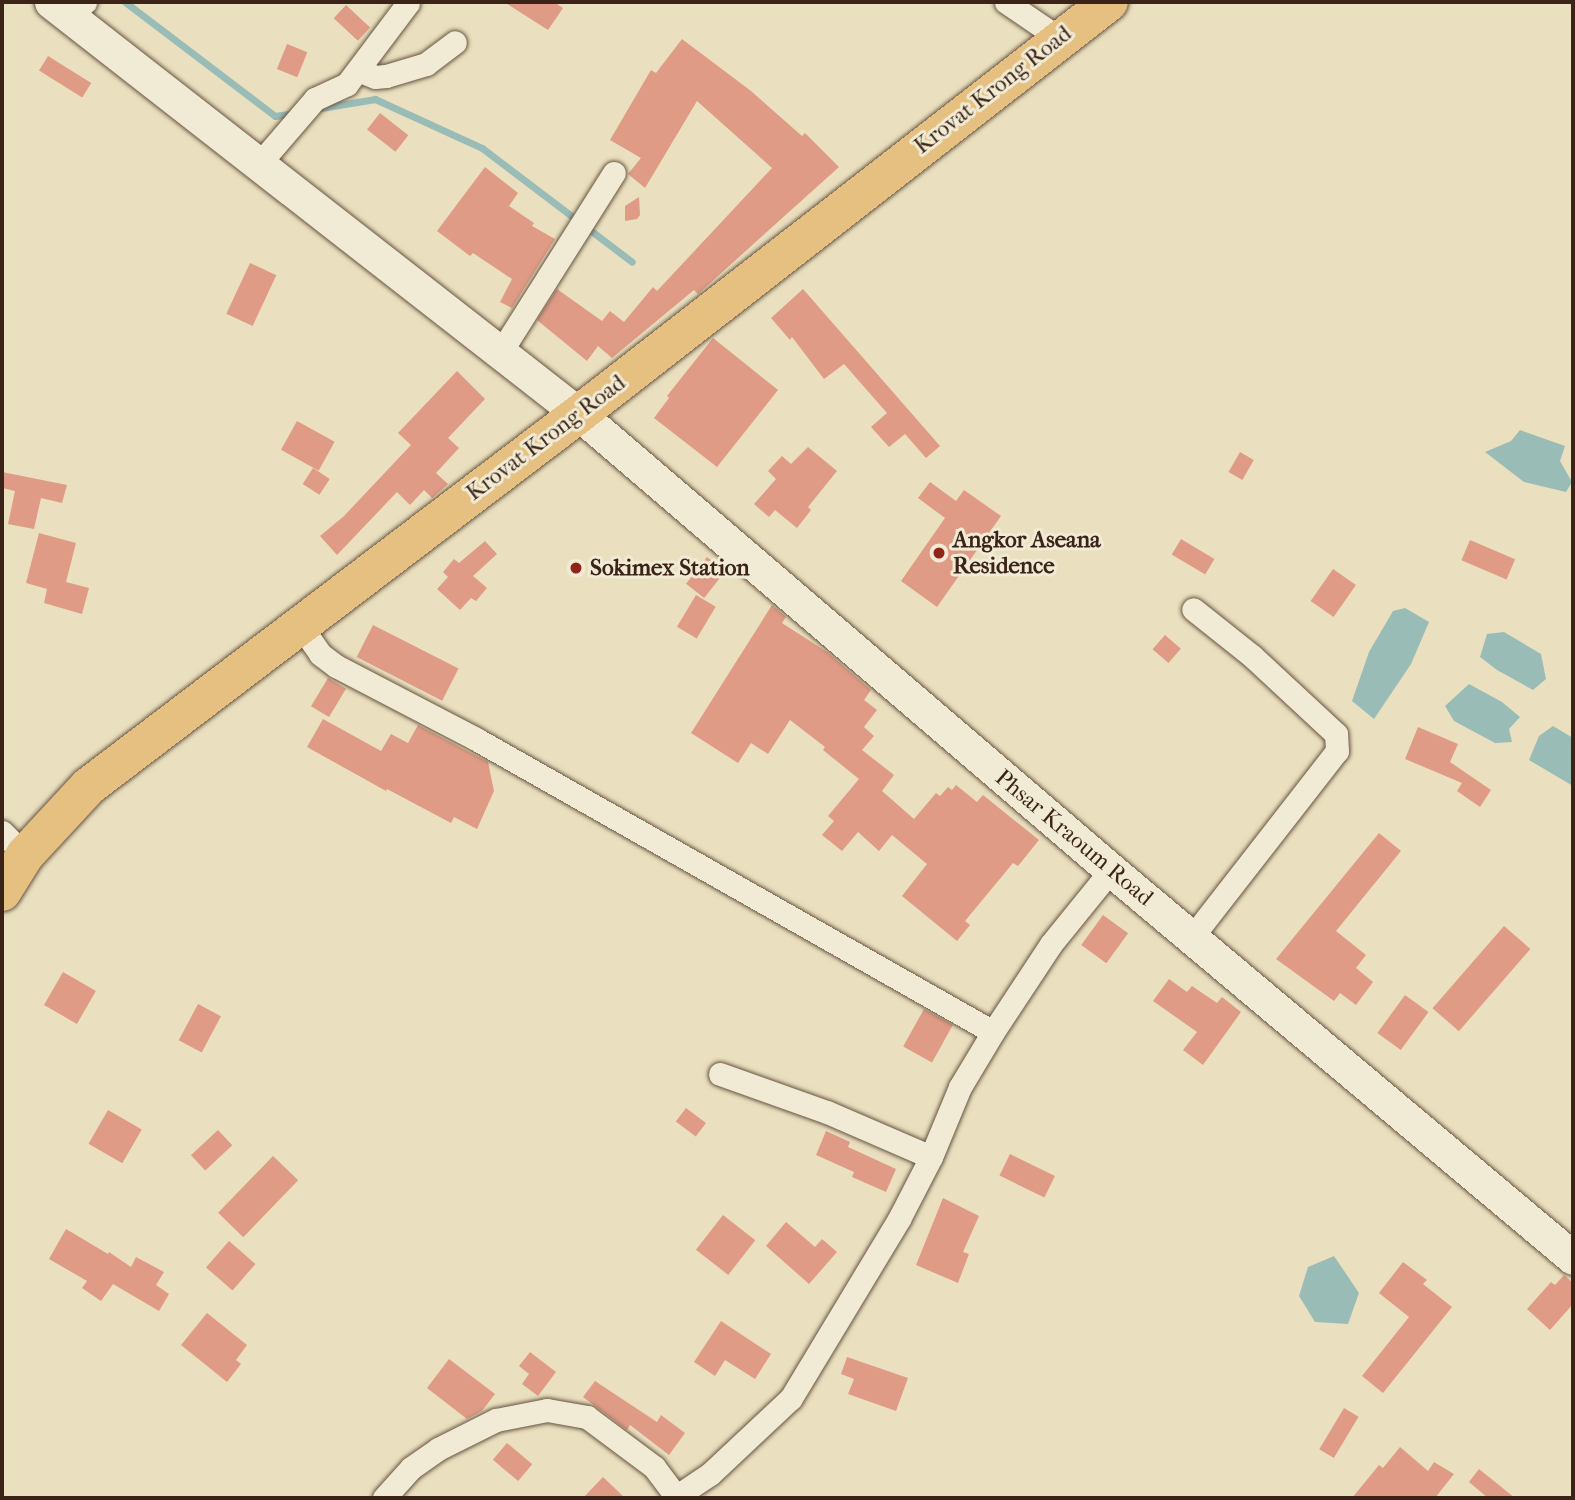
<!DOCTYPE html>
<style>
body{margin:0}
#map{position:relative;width:1575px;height:1500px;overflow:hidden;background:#eae0bf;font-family:"IM FELL French Canon",serif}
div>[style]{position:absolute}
.water>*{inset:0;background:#99bcb7}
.stream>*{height:7px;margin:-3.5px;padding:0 3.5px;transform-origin:3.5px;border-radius:3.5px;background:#99bcb7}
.building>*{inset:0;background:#df9b85;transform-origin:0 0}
.roads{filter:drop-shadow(0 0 2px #675341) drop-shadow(0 0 2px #675341)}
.minor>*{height:23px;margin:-11.5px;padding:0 11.5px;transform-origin:11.5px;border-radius:11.5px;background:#f1ebd5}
.secondary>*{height:33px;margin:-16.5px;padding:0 16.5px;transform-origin:16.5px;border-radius:16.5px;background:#f1ebd5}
.trunk>*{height:38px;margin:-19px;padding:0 19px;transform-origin:19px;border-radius:19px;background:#e5c080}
.dots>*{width:19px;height:19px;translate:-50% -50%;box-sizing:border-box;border:4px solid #f1ebd5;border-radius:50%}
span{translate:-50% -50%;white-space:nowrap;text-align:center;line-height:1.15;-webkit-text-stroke:6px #f1ebd5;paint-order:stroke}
.street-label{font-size:23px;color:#3b2417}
.poi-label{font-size:23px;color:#3b2417;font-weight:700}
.left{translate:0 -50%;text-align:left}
.frame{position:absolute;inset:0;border:4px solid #3b2417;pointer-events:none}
</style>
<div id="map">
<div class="water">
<i style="clip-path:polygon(1520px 430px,1565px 446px,1560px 461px,1572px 482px,1566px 492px,1524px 482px,1485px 452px,1511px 441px)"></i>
<i style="clip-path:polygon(1405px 608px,1429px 622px,1411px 664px,1374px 719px,1352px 701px,1369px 652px,1393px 611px)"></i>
<i style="clip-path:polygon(1504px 632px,1541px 654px,1546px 679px,1533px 690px,1497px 670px,1480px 657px,1487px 634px)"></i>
<i style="clip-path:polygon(1469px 684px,1502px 702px,1520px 717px,1509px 729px,1512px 742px,1495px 743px,1454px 721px,1445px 706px)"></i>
<i style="clip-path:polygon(1553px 726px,1573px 738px,1573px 786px,1529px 760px,1539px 736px)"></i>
<i style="clip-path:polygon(1334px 1256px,1359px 1293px,1348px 1324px,1315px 1322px,1299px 1296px,1308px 1267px)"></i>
</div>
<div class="stream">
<i style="left:125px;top:2px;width:188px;rotate:37.2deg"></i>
<i style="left:275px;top:116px;width:18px;rotate:-9deg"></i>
<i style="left:315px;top:109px;width:61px;rotate:-9.5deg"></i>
<i style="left:375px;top:99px;width:118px;rotate:24.6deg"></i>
<i style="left:482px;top:148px;width:188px;rotate:37.2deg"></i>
</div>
<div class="building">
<i style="clip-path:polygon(504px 2px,554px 2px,563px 8px,548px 30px)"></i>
<i style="left:346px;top:5px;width:33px;height:18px;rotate:43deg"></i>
<i style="clip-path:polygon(682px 39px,751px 91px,802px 136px,805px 133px,839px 167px,698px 294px,694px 290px,612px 358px,598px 346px,587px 361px,537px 320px,557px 289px,602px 321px,610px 311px,624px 322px,653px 287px,657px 291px,772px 168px,697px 101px,645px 188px,628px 174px,641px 158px,610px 140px,651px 70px,656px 73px)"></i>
<i style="left:287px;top:44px;width:22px;height:27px;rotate:22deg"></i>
<i style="left:48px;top:56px;width:51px;height:17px;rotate:32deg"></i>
<i style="left:380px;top:113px;width:36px;height:21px;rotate:38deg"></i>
<i style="clip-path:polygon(485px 167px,518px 193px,509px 206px,534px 223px,532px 226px,555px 239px,512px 308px,500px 302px,512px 279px,473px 253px,470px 256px,437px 231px)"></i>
<i style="clip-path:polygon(639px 197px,640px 215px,637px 219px,625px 221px,625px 206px)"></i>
<i style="left:250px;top:263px;width:29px;height:56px;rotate:25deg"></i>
<i style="clip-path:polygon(803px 289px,940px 446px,926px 458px,905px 434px,889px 447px,871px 427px,887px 413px,844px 364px,824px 379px,792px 337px,790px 340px,771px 318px)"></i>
<i style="clip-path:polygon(713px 338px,778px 390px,717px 467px,654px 418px,669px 398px,667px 396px)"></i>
<i style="clip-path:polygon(457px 371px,485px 399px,448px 438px,459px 448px,436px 473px,448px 484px,432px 498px,424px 490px,410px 505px,397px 492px,337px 555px,320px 536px,344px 516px,411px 445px,398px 433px)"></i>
<i style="left:297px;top:421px;width:43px;height:33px;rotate:29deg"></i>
<i style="clip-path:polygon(808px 447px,837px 471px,808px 507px,811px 510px,797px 528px,775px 510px,769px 517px,754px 504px,776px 479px,768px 471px,782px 456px,791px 464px)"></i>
<i style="left:1240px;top:452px;width:16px;height:23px;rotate:30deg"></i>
<i style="left:313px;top:468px;width:20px;height:19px;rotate:33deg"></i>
<i style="clip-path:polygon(2px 472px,67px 485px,62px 503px,41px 498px,34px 529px,8px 524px,15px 491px,2px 488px)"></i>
<i style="clip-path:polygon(930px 482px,956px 501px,964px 490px,1001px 516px,937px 607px,901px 581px,945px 518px,918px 498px)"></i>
<i style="clip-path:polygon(39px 533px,76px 543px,66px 582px,89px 588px,82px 614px,44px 603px,47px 589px,26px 583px)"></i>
<i style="left:1181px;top:539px;width:39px;height:18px;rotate:31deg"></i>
<i style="left:1470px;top:540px;width:49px;height:22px;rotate:23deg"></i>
<i style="clip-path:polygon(485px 541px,497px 554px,473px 576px,487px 588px,476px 601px,471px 598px,460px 610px,437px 589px,448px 577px,443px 572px,454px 559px,459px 563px)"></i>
<i style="left:707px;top:557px;width:23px;height:34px;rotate:38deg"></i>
<i style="left:1333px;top:569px;width:28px;height:39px;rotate:35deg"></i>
<i style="left:696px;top:595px;width:23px;height:37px;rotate:31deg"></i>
<i style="clip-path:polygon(772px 605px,786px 617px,782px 623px,827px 652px,871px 690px,864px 700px,877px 710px,864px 727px,874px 736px,862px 750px,894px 775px,882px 791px,914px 819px,936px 793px,940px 796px,948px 787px,952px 790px,956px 785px,977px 802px,983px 795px,1039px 840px,1018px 866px,1013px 863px,965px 921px,970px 925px,957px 941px,902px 896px,927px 864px,892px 835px,879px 851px,858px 832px,842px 851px,822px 835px,834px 821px,828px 816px,859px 779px,823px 750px,825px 747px,790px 720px,768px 754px,751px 743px,738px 763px,691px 733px)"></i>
<i style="left:373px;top:625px;width:96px;height:36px;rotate:27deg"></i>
<i style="left:1165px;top:635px;width:21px;height:19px;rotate:41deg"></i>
<i style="left:328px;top:678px;width:21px;height:33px;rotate:31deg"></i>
<i style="clip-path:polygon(323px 719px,381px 751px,391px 734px,408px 743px,418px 725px,488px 762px,494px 791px,477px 829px,454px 817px,451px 823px,387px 789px,386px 791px,307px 747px)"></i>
<i style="clip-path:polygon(1418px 727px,1458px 744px,1450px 762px,1491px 790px,1480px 807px,1457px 791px,1462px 783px,1405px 759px)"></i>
<i style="clip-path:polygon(1379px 833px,1401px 851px,1336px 931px,1366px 955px,1356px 968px,1373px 982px,1356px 1005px,1340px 993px,1334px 1001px,1276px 959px)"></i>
<i style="left:1103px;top:915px;width:31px;height:37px;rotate:36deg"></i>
<i style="left:1504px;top:926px;width:35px;height:109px;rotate:41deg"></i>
<i style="left:63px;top:972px;width:38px;height:38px;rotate:30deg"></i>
<i style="clip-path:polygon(1169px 979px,1187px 992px,1192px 986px,1217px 1003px,1222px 997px,1241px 1012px,1203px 1065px,1183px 1050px,1197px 1032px,1153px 1001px)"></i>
<i style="left:1405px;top:995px;width:29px;height:47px;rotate:36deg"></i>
<i style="left:198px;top:1004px;width:26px;height:41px;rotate:28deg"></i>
<i style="left:924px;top:1009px;width:33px;height:43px;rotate:29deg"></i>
<i style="left:686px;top:1108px;width:25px;height:17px;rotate:37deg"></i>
<i style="left:108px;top:1110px;width:39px;height:39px;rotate:30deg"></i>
<i style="left:218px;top:1130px;width:21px;height:37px;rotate:47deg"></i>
<i style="clip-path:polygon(826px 1131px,850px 1142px,848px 1147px,896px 1169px,886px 1192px,852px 1177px,854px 1172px,816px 1155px)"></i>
<i style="left:1010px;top:1154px;width:50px;height:24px;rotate:26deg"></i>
<i style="left:273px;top:1156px;width:35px;height:79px;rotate:44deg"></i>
<i style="clip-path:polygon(943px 1198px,979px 1216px,963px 1252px,969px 1254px,958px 1283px,916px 1265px)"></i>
<i style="left:723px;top:1215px;width:41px;height:44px;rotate:38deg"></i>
<i style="clip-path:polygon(786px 1222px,815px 1247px,822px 1239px,837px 1252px,809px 1284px,766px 1246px)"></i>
<i style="clip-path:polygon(66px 1229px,108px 1254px,109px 1252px,131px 1267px,136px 1257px,164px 1272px,156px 1285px,169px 1294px,159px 1311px,113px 1284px,101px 1301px,82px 1288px,87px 1281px,49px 1259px)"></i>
<i style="left:229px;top:1241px;width:35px;height:35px;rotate:41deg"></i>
<i style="clip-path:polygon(1403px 1262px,1427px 1280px,1423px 1284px,1452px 1307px,1383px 1393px,1362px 1376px,1409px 1317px,1379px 1293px)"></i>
<i style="clip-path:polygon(1564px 1275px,1573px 1283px,1573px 1304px,1550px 1330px,1527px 1309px,1551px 1282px,1555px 1285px)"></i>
<i style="clip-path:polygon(207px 1313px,247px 1345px,236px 1360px,241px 1364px,227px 1382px,181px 1345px)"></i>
<i style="clip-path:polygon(721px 1321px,771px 1354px,755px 1379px,725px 1360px,715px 1376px,694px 1362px)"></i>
<i style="clip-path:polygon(530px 1352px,556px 1372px,538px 1396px,522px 1384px,529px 1374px,519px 1366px)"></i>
<i style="clip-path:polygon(847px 1357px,908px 1378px,896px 1411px,848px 1394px,854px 1379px,841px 1374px)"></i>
<i style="clip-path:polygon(449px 1359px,495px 1394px,482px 1411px,467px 1419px,427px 1388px)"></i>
<i style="clip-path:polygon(595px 1381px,657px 1422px,661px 1415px,685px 1433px,669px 1455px,630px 1425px,627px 1430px,583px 1397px)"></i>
<i style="left:1344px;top:1408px;width:17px;height:48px;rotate:31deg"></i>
<i style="left:507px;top:1443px;width:33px;height:22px;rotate:40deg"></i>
<i style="clip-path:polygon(1400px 1447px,1428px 1471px,1434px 1462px,1454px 1474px,1435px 1498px,1352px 1498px,1379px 1465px,1383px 1468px)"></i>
<i style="clip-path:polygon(1479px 1469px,1515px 1498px,1488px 1498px,1469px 1482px)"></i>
<i style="clip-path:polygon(603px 1477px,625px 1498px,583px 1498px)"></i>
</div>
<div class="roads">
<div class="minor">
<i style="left:1006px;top:2px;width:64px;rotate:34.2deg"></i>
<i style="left:69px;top:17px;width:22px;rotate:-43deg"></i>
<i style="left:358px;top:70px;width:18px;rotate:22deg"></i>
<i style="left:375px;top:77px;width:11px;rotate:-5deg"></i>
<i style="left:386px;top:76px;width:42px;rotate:-16.7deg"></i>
<i style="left:426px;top:64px;width:36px;rotate:-37deg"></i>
<i style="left:259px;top:164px;width:86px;rotate:-49.3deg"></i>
<i style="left:315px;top:99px;width:35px;rotate:-25deg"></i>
<i style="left:347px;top:84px;width:101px;rotate:-53deg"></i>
<i style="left:500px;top:353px;width:213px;rotate:-57.7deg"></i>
<i style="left:300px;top:625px;width:35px;rotate:55deg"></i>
<i style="left:320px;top:654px;width:20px;rotate:37deg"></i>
<i style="left:336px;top:666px;width:158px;rotate:27.5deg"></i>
<i style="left:476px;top:739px;width:594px;rotate:29.54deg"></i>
<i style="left:2px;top:832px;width:33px;rotate:45deg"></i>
<i style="left:1192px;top:937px;width:236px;rotate:-52.1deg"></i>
<i style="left:1337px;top:751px;width:17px;rotate:-93deg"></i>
<i style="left:1336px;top:734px;width:115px;rotate:-137.1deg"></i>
<i style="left:1252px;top:656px;width:75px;rotate:-141.5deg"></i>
<i style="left:720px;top:1074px;width:114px;rotate:19.6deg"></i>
<i style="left:827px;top:1112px;width:113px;rotate:23.4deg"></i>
<i style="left:384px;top:1498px;width:40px;rotate:-48deg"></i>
<i style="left:411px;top:1468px;width:33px;rotate:-35deg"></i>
<i style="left:438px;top:1449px;width:65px;rotate:-26.6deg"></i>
<i style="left:496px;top:1420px;width:52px;rotate:-11.1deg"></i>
<i style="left:547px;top:1410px;width:41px;rotate:9.9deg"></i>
<i style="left:587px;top:1417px;width:84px;rotate:36.7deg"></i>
<i style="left:654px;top:1467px;width:36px;rotate:53deg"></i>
<i style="left:674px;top:1498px;width:43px;rotate:-33.7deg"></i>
<i style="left:710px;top:1474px;width:111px;rotate:-43.2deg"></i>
<i style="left:791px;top:1398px;width:209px;rotate:-58.9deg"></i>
<i style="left:899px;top:1219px;width:70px;rotate:-62.7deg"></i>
<i style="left:931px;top:1157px;width:76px;rotate:-67.5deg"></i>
<i style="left:960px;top:1087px;width:64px;rotate:-59deg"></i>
<i style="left:993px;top:1032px;width:105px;rotate:-56.6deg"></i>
<i style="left:1051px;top:944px;width:95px;rotate:-51deg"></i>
</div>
<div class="secondary">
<i style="left:51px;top:2px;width:670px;rotate:37.97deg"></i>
<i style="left:579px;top:414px;width:701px;rotate:40.6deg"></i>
<i style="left:1111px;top:870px;width:603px;rotate:40.02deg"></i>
</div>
<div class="trunk">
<i style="left:2px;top:892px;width:44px;rotate:-58.1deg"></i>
<i style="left:25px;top:855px;width:94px;rotate:-47.2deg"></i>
<i style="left:89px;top:786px;width:615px;rotate:-37.21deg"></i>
<i style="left:579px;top:414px;width:671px;rotate:-37.86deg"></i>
</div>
</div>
<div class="dots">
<i style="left:939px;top:553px;background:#8f2418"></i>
<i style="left:576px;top:568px;background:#8f2418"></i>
</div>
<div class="street-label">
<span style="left:993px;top:90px;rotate:-38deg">Krovat Krong Road</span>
<span style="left:546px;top:438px;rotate:-37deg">Krovat Krong Road</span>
<span style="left:1074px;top:838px;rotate:40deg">Phsar Kraoum Road</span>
</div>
<div class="poi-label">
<span class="left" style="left:953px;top:553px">Angkor Aseana<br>Residence</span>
<span class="left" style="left:590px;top:568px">Sokimex Station</span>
</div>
<div class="frame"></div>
</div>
